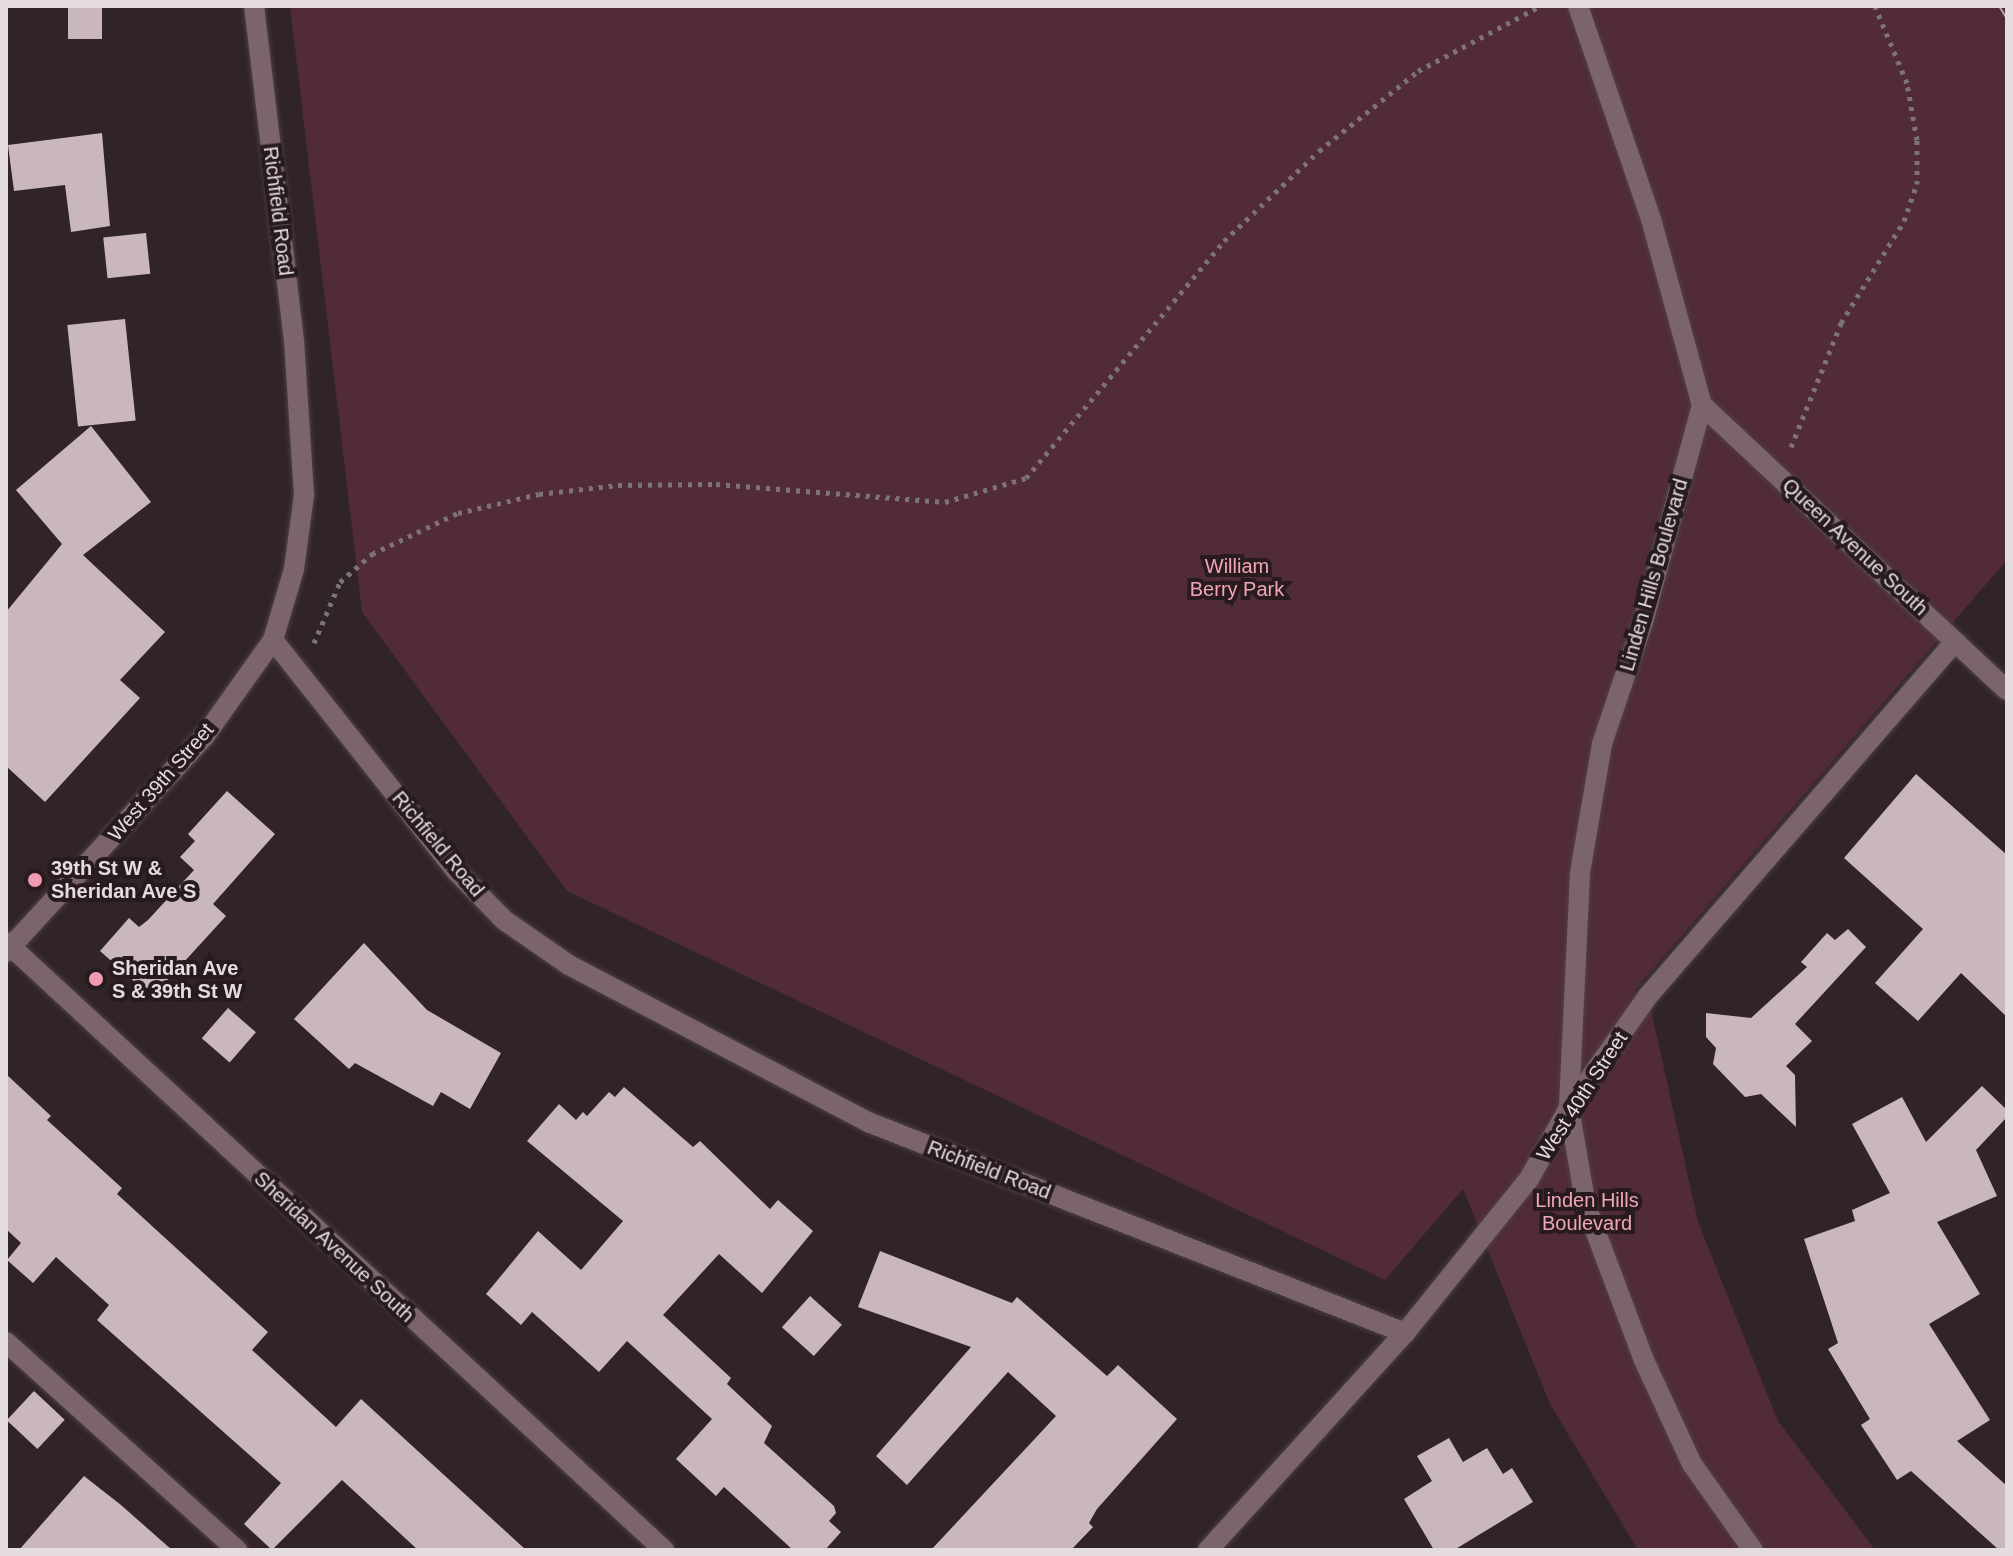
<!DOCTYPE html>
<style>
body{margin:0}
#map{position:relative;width:2013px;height:1556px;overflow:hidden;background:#312427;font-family:Helvetica,sans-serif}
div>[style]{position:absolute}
.green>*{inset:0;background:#512b37}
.building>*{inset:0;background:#c9b7bb;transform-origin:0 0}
.path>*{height:5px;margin-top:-2.5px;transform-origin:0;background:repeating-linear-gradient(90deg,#7d7275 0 4px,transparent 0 10px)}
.roads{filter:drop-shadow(0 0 2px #4e4144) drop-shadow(0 0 2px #4e4144)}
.minor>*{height:20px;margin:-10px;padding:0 10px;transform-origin:10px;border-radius:10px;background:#7b656b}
.tram>*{height:2px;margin:-1px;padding:0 1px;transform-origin:1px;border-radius:1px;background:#b0a6a8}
.dots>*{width:22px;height:22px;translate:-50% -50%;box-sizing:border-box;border:4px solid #271b1e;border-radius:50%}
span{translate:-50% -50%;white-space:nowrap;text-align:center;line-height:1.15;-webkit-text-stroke:8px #271b1e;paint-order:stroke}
.street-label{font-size:20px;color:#e5dcde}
.park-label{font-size:20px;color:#f2a5ba}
.poi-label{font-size:20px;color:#e5dcde;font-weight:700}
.left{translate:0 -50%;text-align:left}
.frame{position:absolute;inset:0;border:8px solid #e5dcde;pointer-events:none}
</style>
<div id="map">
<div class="green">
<i style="clip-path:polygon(290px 6px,2007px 6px,2007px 560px,1634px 991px,1648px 996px,1698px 1222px,1778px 1421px,1875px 1550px,1638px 1550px,1550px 1404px,1463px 1189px,1385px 1280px,567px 891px,362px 612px)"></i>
</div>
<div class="building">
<i style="left:68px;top:6px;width:34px;height:33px"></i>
<i style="clip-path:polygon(102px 133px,110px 226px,71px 232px,65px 185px,14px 191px,8px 145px)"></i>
<i style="left:146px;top:233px;width:41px;height:43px;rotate:84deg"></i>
<i style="left:125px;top:319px;width:102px;height:58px;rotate:84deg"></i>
<i style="clip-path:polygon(91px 426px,151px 502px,83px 555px,165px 632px,120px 680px,140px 698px,45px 802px,6px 766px,6px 612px,62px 544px,16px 490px)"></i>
<i style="clip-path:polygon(1916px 774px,2007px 855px,2007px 1017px,1961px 973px,1918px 1021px,1875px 983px,1923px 929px,1844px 858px)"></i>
<i style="clip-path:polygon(227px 791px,275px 834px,213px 904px,226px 916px,152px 997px,100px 951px,129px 918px,139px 927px,148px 920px,194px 870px,180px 857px,195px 841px,188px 834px)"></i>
<i style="clip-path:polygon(1848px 929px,1866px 947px,1795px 1024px,1812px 1041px,1786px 1066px,1795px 1075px,1796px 1127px,1761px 1094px,1745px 1097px,1713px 1064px,1716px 1048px,1706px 1037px,1706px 1013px,1751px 1018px,1807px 967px,1801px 962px,1827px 933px,1835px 940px)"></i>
<i style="clip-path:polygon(364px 943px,427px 1010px,501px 1053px,470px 1109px,441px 1092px,433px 1106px,355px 1063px,349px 1069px,294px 1019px)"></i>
<i style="left:228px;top:1008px;width:37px;height:40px;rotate:41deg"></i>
<i style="clip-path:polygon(6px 1074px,51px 1116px,47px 1120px,122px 1188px,117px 1194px,268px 1332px,252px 1350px,336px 1427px,361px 1399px,526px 1550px,418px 1550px,342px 1480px,272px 1550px,244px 1524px,281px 1483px,97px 1320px,109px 1305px,56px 1257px,33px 1283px,7px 1260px,21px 1243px,6px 1229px)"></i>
<i style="clip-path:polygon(1982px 1086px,2007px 1110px,2007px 1117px,1976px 1150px,1997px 1196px,1937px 1222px,1980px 1294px,1929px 1324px,1990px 1420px,1957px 1441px,2007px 1486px,2007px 1550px,1999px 1550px,1911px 1471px,1897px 1480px,1861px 1425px,1870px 1419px,1828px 1349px,1838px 1343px,1804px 1239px,1855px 1221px,1852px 1210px,1890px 1193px,1852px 1124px,1902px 1097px,1926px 1142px)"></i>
<i style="clip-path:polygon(624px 1087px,693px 1147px,700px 1141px,770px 1209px,778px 1200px,813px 1231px,762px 1293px,719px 1254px,663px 1315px,731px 1378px,727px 1384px,772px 1426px,764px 1443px,834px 1506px,836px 1513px,829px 1521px,841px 1532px,825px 1550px,793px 1550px,724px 1487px,716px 1496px,676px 1459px,712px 1419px,627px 1341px,599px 1372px,532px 1312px,521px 1325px,486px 1294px,538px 1231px,581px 1270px,623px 1221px,527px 1141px,559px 1104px,576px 1120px,583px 1112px,587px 1116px,609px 1092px,615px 1097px)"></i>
<i style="clip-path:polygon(880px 1251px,1012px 1303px,1017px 1297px,1107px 1376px,1118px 1365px,1177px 1419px,1097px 1509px,1089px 1523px,1093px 1527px,1071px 1550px,931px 1550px,1056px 1416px,1008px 1372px,907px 1485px,876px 1456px,971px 1347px,858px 1307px)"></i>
<i style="left:810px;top:1296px;width:43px;height:42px;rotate:42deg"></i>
<i style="left:34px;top:1391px;width:42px;height:40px;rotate:43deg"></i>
<i style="clip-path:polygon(1449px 1438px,1463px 1462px,1487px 1448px,1503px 1474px,1512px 1468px,1533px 1502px,1454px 1550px,1434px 1550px,1404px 1499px,1432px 1481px,1417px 1456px)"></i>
<i style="clip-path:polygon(84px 1476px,121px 1505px,172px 1550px,19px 1550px)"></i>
</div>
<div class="path">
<i style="left:1791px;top:447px;width:134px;rotate:-68deg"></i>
<i style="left:1841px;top:323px;width:120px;rotate:-58.3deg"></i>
<i style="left:1904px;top:221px;width:39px;rotate:-71deg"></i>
<i style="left:1917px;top:184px;width:44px;rotate:-90deg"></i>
<i style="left:1917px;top:140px;width:58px;rotate:-100deg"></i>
<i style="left:1907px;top:83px;width:83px;rotate:-112.6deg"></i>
<i style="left:314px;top:643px;width:66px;rotate:-66.9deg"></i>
<i style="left:340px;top:582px;width:43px;rotate:-41.2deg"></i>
<i style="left:372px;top:554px;width:95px;rotate:-25.5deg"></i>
<i style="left:458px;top:513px;width:83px;rotate:-13.2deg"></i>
<i style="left:539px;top:494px;width:80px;rotate:-6.5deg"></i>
<i style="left:618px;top:485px;width:98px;rotate:-0.6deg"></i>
<i style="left:716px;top:484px;width:230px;rotate:4.5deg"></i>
<i style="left:945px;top:502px;width:84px;rotate:-16.5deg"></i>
<i style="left:1026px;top:478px;width:309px;rotate:-50.1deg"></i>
<i style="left:1224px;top:241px;width:131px;rotate:-43.5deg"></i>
<i style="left:1319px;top:151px;width:127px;rotate:-38.9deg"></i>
<i style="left:1418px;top:71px;width:138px;rotate:-28deg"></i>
</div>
<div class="roads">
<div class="minor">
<i style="left:1578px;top:6px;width:225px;rotate:71.1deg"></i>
<i style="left:1651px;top:219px;width:193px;rotate:74.7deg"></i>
<i style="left:1702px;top:405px;width:225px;rotate:105.2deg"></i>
<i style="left:1643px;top:622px;width:129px;rotate:108.6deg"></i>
<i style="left:1602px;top:744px;width:131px;rotate:99.7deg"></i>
<i style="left:1580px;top:873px;width:235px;rotate:92.7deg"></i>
<i style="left:1569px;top:1108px;width:99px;rotate:80.2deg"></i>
<i style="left:1586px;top:1206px;width:162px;rotate:69.4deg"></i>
<i style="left:1643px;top:1358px;width:117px;rotate:65.2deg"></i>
<i style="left:1692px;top:1464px;width:105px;rotate:54.7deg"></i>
<i style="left:1702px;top:405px;width:417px;rotate:43.1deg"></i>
<i style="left:273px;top:640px;width:296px;rotate:51.6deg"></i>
<i style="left:457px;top:872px;width:67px;rotate:45.6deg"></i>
<i style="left:504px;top:920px;width:79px;rotate:34.7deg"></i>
<i style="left:569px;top:965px;width:338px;rotate:27.7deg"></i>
<i style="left:868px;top:1122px;width:577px;rotate:21.45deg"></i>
<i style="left:6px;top:942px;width:896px;rotate:42.74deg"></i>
<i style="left:6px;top:952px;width:292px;rotate:-47.4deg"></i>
<i style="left:204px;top:737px;width:119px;rotate:-54.6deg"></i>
<i style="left:273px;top:640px;width:74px;rotate:-73.5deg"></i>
<i style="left:294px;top:569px;width:75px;rotate:-82.3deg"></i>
<i style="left:304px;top:495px;width:154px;rotate:-93.7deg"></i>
<i style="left:294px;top:341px;width:337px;rotate:-96.8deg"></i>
<i style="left:6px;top:1342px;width:311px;rotate:42deg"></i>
<i style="left:1208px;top:1550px;width:293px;rotate:-47.8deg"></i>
<i style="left:1405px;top:1333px;width:198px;rotate:-51.2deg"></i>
<i style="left:1529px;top:1179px;width:81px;rotate:-60.6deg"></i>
<i style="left:1569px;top:1108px;width:137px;rotate:-54.8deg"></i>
<i style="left:1648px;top:996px;width:469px;rotate:-49.1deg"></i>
</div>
</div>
<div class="tram">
<i style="left:1999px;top:6px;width:15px;rotate:58deg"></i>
</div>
<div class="dots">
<i style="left:35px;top:880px;background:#f19ab3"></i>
<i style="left:96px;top:979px;background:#f19ab3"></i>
</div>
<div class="street-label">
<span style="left:278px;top:211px;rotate:83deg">Richfield Road</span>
<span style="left:1855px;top:547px;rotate:43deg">Queen Avenue South</span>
<span style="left:1654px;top:575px;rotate:-74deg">Linden Hills Boulevard</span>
<span style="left:161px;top:782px;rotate:-49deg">West 39th Street</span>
<span style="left:438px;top:844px;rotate:50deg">Richfield Road</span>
<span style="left:1582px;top:1096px;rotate:-57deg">West 40th Street</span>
<span style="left:989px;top:1170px;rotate:21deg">Richfield Road</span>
<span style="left:334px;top:1247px;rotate:43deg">Sheridan Avenue South</span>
</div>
<div class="park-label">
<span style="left:1237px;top:578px">William<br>Berry Park</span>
<span style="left:1587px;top:1212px">Linden Hills<br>Boulevard</span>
</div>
<div class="poi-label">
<span class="left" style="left:51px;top:880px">39th St W &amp;<br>Sheridan Ave S</span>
<span class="left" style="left:112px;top:980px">Sheridan Ave<br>S &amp; 39th St W</span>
</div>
<div class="frame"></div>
</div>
